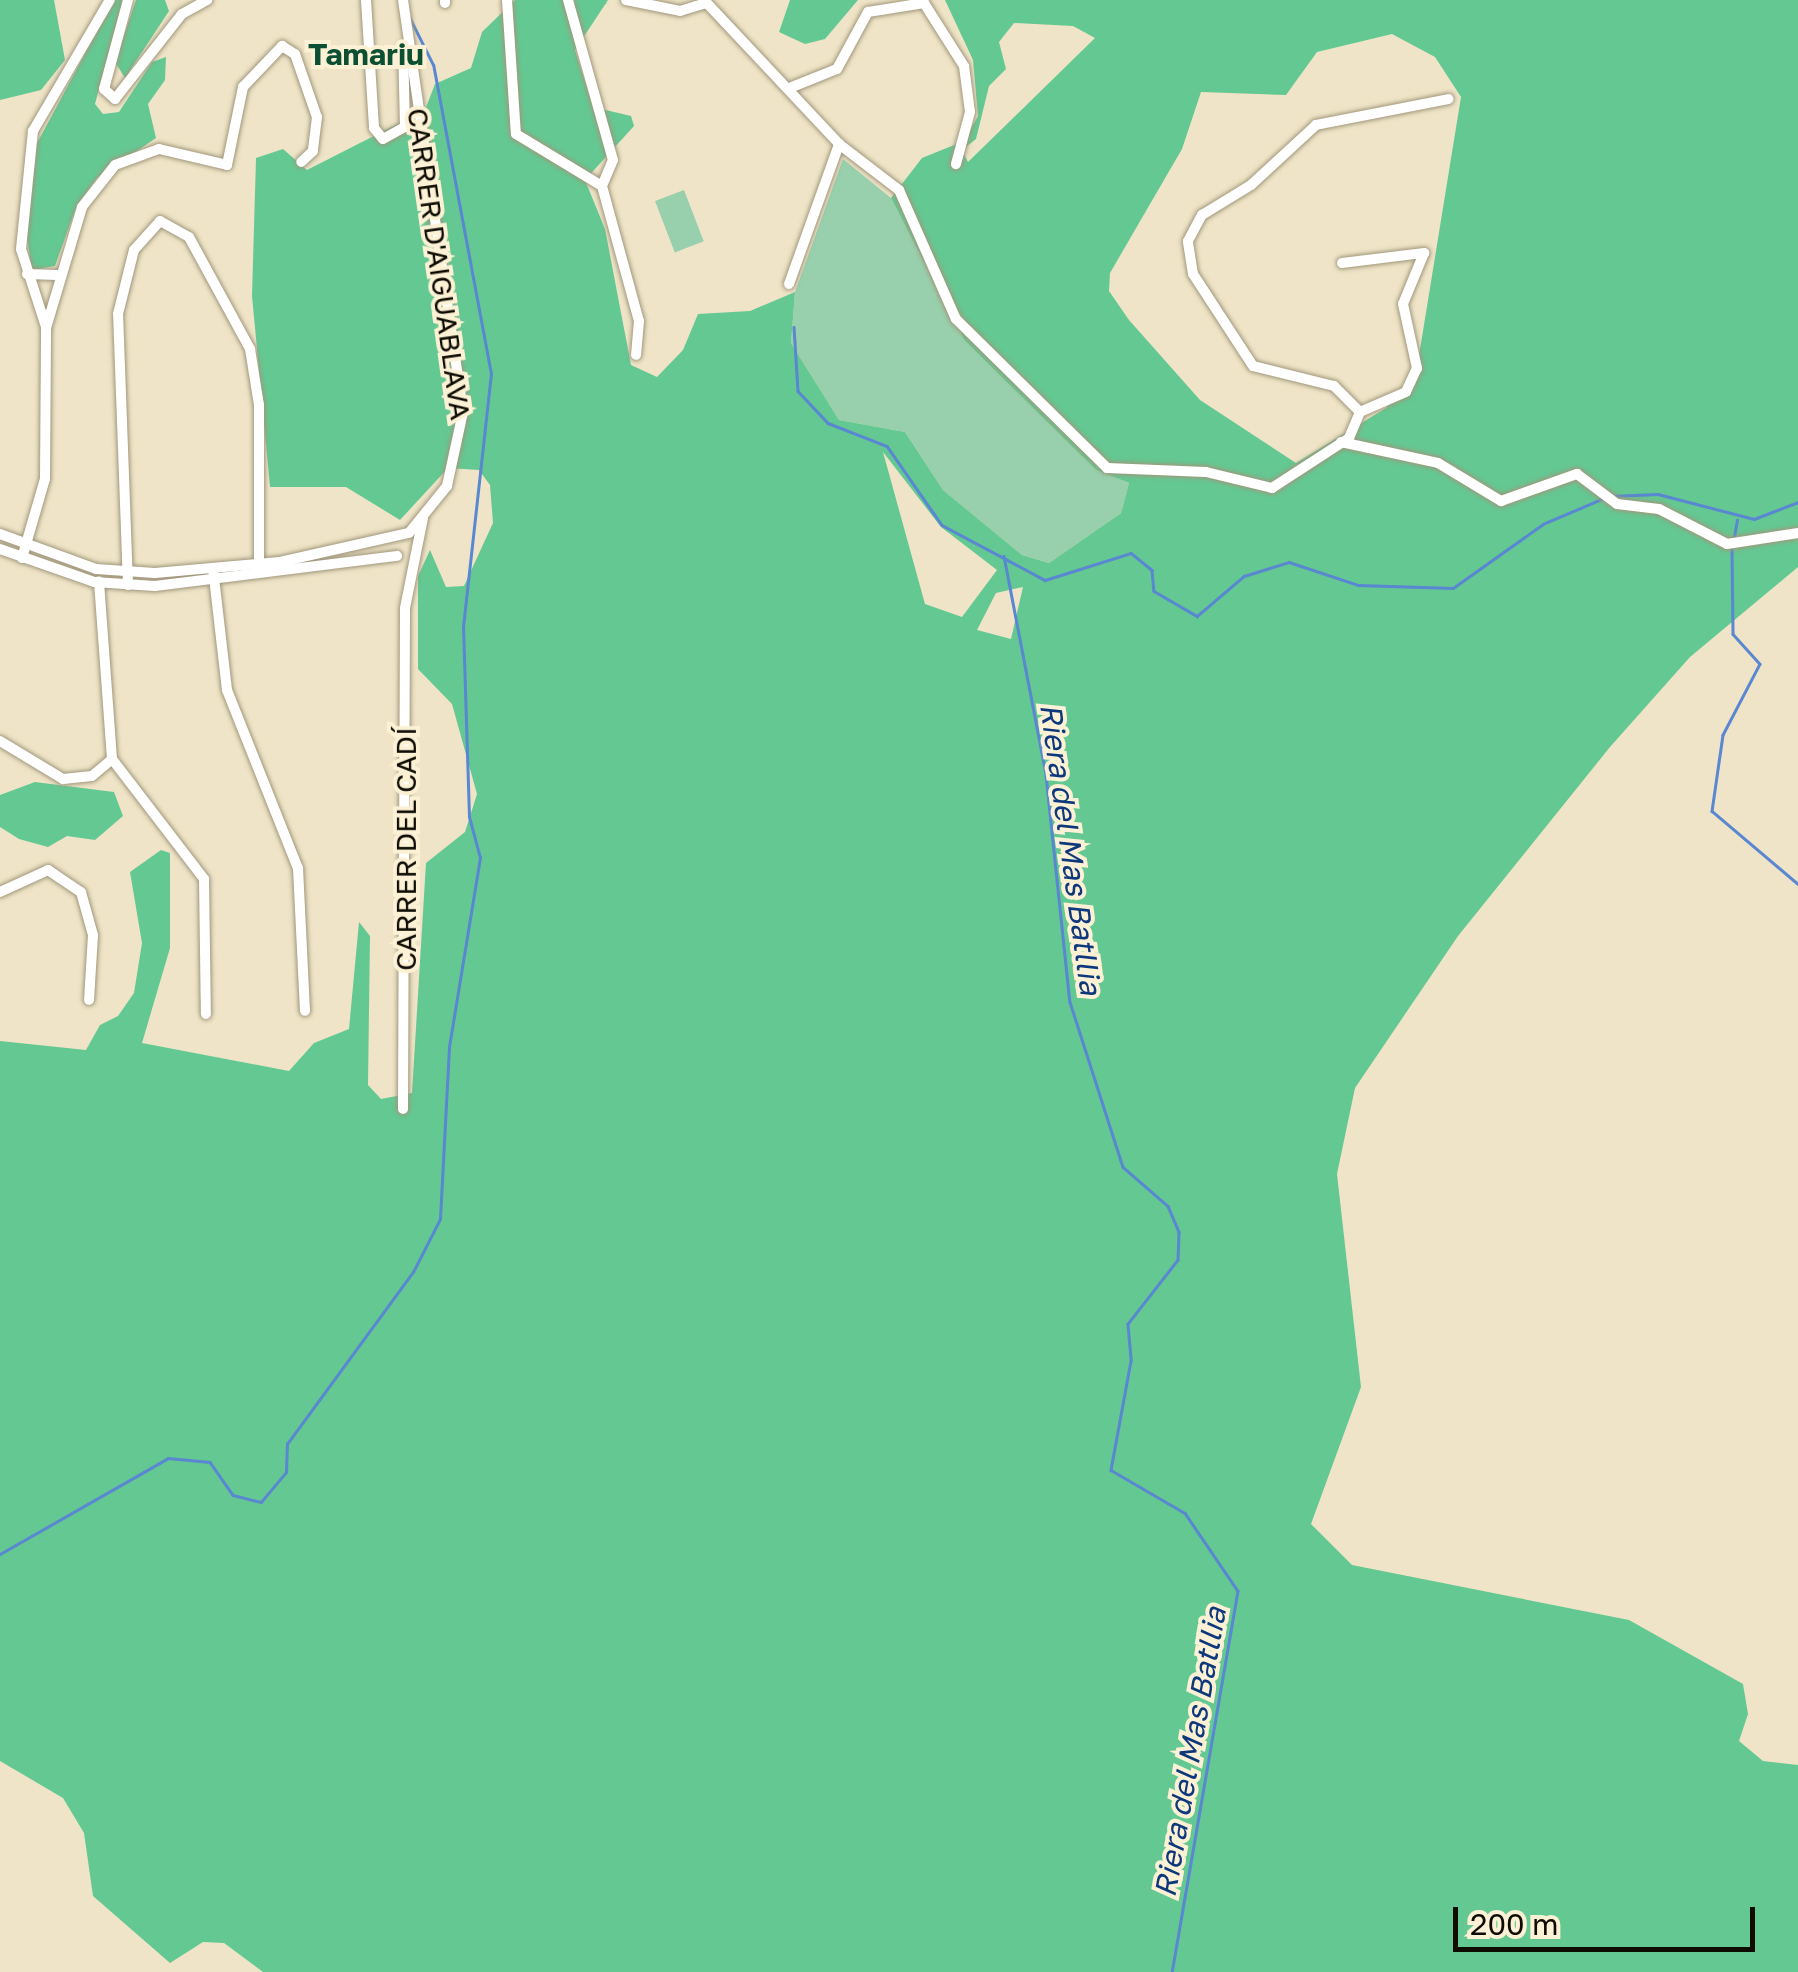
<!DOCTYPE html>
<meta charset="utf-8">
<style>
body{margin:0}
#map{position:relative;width:1798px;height:1972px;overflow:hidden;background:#efe4c7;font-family:"Golos Text",sans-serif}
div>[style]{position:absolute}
.green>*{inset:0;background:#98d0ae;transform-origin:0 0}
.forest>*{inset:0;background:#64c892}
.stream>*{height:2.5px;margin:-1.25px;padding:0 1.25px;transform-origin:1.25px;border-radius:1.25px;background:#5987d1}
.roads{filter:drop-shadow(0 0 2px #a1977c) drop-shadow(0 0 2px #a1977c)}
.street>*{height:10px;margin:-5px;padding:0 5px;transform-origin:5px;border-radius:5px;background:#fff}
span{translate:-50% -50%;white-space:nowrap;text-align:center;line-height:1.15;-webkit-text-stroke:8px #fcf1d4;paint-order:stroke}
.street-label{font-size:28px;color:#0e0b03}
.neighbourhood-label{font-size:30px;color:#0c5034;font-weight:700}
.water-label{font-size:30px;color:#0d387b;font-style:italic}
.scale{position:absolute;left:1453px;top:1907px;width:302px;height:45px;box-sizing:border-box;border:5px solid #0e0b03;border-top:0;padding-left:12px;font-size:30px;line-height:35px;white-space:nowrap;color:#0e0b03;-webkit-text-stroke:8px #fcf1d4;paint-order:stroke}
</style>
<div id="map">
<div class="green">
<i style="clip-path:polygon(843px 159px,891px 198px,964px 340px,1096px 470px,1129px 483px,1121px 513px,1049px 563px,1022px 555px,943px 490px,905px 432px,839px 420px,791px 343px,795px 292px)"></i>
<i style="left:684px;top:190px;width:55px;height:31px;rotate:69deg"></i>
</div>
<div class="forest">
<i style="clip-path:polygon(0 0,54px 0,65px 60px,41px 90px,0 100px)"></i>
<i style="clip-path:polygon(114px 0,123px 0,95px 104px,103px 114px,119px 112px,152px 62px,166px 57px,165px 80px,148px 104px,156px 138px,97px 178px,77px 205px,55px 266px,32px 270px,26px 232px,36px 145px)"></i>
<i style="clip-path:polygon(136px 0,165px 0,169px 11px,125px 78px,115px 62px)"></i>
<i style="clip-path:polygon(evenodd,515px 0,608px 0,575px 50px,593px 107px,631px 116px,634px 126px,585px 180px,605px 229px,631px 365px,657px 377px,683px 350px,698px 314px,750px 311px,795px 292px,791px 343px,839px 420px,905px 432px,943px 490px,1022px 555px,1049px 563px,1121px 513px,1129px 483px,1096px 470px,964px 340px,891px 198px,922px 158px,964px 141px,978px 116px,973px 60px,945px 0,1798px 0,1798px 567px,1690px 657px,1610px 747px,1458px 936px,1355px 1088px,1337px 1174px,1361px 1387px,1311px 1524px,1352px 1565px,1629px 1620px,1743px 1684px,1748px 1714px,1739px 1741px,1763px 1761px,1798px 1765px,1798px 1972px,263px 1972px,224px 1943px,203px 1942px,170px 1963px,93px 1896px,84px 1833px,63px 1798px,0 1761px,0 1041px,86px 1050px,100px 1025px,118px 1016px,134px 993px,142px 943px,130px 872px,161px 850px,170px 853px,170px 948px,142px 1043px,289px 1071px,314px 1043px,349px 1029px,359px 922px,370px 936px,368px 1085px,381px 1099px,412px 1093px,426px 863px,465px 832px,477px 794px,452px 704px,418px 669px,418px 576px,430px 550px,446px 587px,464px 586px,493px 523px,490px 485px,479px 470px,448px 468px,400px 520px,346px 487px,270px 487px,252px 296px,256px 158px,283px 149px,307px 170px,425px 110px,435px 84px,471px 68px,482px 32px,515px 0,1014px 23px,1073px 26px,1095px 38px,968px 162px,962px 150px,976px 139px,989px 86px,1006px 69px,999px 42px,1014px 23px,515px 0,1392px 34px,1435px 57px,1461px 97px,1417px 368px,1386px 408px,1296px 463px,1200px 400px,1129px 320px,1109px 291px,1110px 273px,1182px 149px,1201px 92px,1286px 95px,1317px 52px,1392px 34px,515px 0,883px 452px,941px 527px,997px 570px,962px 617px,925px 604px,883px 452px,515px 0,1023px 587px,1011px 639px,977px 630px,996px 593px,1023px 587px)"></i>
<i style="clip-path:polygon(790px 0,858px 0,825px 39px,805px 44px,779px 32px)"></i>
<i style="clip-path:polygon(35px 782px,114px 792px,123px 816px,95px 840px,67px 836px,48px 847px,19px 839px,0 827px,0 795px)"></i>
</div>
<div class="stream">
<i style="left:794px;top:327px;width:64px;rotate:86.4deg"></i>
<i style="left:798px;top:391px;width:44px;rotate:46.8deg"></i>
<i style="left:828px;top:423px;width:63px;rotate:21.3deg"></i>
<i style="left:887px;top:446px;width:96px;rotate:55.2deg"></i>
<i style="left:942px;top:525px;width:117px;rotate:28.1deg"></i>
<i style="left:1045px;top:580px;width:90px;rotate:-17.4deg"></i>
<i style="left:1131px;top:553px;width:27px;rotate:39deg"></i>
<i style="left:1152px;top:570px;width:21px;rotate:85deg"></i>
<i style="left:1154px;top:591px;width:50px;rotate:30.2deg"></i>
<i style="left:1197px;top:616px;width:62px;rotate:-40.4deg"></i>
<i style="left:1244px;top:576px;width:47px;rotate:-17.3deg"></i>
<i style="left:1289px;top:562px;width:73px;rotate:18.4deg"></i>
<i style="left:1358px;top:585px;width:95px;rotate:1.8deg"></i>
<i style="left:1453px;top:588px;width:110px;rotate:-35.4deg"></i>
<i style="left:1543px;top:524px;width:66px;rotate:-23.1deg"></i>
<i style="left:1611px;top:496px;width:47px;rotate:-2.4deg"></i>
<i style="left:1658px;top:494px;width:99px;rotate:14.6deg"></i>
<i style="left:1754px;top:519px;width:47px;rotate:-21.1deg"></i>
<i style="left:1734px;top:537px;width:17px;rotate:-80deg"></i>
<i style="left:1732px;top:549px;width:85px;rotate:89.3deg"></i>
<i style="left:1733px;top:634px;width:40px;rotate:48deg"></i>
<i style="left:1760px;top:664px;width:80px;rotate:117.5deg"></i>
<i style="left:1723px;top:735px;width:77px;rotate:98.2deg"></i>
<i style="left:1712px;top:811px;width:113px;rotate:40.3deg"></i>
<i style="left:1004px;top:556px;width:223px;rotate:79.1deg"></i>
<i style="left:1046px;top:775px;width:228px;rotate:84deg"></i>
<i style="left:1070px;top:1002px;width:173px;rotate:72.2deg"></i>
<i style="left:1123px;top:1167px;width:60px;rotate:40.9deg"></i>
<i style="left:1168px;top:1206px;width:28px;rotate:67deg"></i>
<i style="left:1179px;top:1232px;width:28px;rotate:92deg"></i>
<i style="left:1178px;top:1260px;width:81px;rotate:128deg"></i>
<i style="left:1128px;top:1324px;width:37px;rotate:85deg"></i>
<i style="left:1131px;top:1361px;width:111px;rotate:100.4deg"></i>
<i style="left:1111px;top:1470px;width:86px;rotate:30.2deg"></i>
<i style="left:1185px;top:1513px;width:94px;rotate:55.8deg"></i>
<i style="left:1238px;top:1591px;width:387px;rotate:99.8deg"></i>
<i style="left:0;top:1554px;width:193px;rotate:-29.7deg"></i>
<i style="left:168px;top:1458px;width:42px;rotate:5.4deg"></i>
<i style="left:210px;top:1462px;width:40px;rotate:55.1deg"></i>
<i style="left:233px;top:1495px;width:29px;rotate:14deg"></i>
<i style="left:261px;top:1502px;width:39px;rotate:-50deg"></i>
<i style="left:286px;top:1472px;width:28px;rotate:-88deg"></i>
<i style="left:287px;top:1444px;width:213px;rotate:-53.8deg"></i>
<i style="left:413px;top:1272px;width:59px;rotate:-63deg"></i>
<i style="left:440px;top:1219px;width:172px;rotate:-87deg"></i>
<i style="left:449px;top:1047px;width:192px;rotate:-80.7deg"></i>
<i style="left:480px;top:858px;width:42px;rotate:-105deg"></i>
<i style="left:469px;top:817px;width:190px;rotate:-91.8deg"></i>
<i style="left:463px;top:627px;width:255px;rotate:-83.7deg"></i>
<i style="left:491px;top:374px;width:314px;rotate:-100.6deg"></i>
<i style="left:433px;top:65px;width:54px;rotate:-116.6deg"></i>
</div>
<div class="roads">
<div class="street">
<i style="left:128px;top:0;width:92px;rotate:105.1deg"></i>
<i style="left:104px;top:89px;width:15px;rotate:42deg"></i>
<i style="left:115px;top:99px;width:108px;rotate:-51.8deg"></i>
<i style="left:182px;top:14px;width:29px;rotate:-29deg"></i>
<i style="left:366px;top:0;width:128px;rotate:86.4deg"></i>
<i style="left:374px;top:128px;width:14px;rotate:51deg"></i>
<i style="left:383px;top:139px;width:25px;rotate:-29deg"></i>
<i style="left:405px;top:127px;width:80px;rotate:-91.4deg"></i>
<i style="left:403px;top:0;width:416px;rotate:81.7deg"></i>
<i style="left:463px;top:412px;width:76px;rotate:102.2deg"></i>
<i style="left:447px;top:486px;width:60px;rotate:129deg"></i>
<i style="left:507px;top:0;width:134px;rotate:86.2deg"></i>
<i style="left:516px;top:134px;width:100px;rotate:31.2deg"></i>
<i style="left:568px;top:0;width:166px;rotate:74.3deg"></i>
<i style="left:613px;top:160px;width:28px;rotate:113deg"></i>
<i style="left:602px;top:186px;width:140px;rotate:74.7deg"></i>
<i style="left:639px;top:321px;width:34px;rotate:95deg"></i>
<i style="left:626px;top:0;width:55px;rotate:11.5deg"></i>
<i style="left:680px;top:11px;width:28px;rotate:-17deg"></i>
<i style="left:704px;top:0;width:197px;rotate:46.8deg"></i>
<i style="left:839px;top:144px;width:76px;rotate:37.5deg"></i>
<i style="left:899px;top:190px;width:141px;rotate:66.2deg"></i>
<i style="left:956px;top:319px;width:212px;rotate:44.6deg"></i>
<i style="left:1107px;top:468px;width:99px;rotate:2.3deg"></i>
<i style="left:1206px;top:472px;width:68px;rotate:13.6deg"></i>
<i style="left:1272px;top:488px;width:92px;rotate:-33deg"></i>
<i style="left:1349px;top:438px;width:28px;rotate:-67deg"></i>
<i style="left:445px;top:3px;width:3px;rotate:-90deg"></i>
<i style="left:792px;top:87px;width:48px;rotate:-21.8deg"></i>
<i style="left:837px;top:69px;width:65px;rotate:-61.5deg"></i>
<i style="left:868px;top:12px;width:57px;rotate:-9.1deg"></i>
<i style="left:924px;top:3px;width:75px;rotate:57.6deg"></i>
<i style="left:964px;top:66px;width:46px;rotate:82.6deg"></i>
<i style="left:970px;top:112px;width:54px;rotate:105.1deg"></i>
<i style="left:1342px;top:263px;width:83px;rotate:-7deg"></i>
<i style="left:1424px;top:253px;width:55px;rotate:112.4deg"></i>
<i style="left:1403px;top:304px;width:66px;rotate:77.7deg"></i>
<i style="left:1417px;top:368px;width:26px;rotate:115deg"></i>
<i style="left:1406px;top:392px;width:50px;rotate:156.5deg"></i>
<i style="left:27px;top:274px;width:30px;rotate:2deg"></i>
<i style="left:789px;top:284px;width:149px;rotate:-70.3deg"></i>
<i style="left:46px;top:327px;width:82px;rotate:-107.8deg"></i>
<i style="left:21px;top:249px;width:119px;rotate:-84.2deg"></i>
<i style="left:33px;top:131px;width:152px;rotate:-59.6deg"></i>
<i style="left:1360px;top:412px;width:37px;rotate:-135deg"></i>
<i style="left:1334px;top:386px;width:83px;rotate:-166.1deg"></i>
<i style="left:1253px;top:366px;width:110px;rotate:-123.1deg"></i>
<i style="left:1193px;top:274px;width:33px;rotate:-99deg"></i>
<i style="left:1188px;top:241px;width:30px;rotate:-62deg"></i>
<i style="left:1202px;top:215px;width:57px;rotate:-31.5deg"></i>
<i style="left:1251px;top:185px;width:88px;rotate:-42.7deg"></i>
<i style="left:1316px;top:125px;width:135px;rotate:-11.1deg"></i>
<i style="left:1341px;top:442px;width:99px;rotate:12.2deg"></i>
<i style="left:1438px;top:463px;width:74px;rotate:31.1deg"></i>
<i style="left:1501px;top:501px;width:81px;rotate:-19.6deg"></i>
<i style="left:1577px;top:474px;width:50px;rotate:36.9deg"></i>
<i style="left:1617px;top:504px;width:42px;rotate:6.8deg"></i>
<i style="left:1659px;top:509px;width:76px;rotate:27.2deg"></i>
<i style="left:1727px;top:544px;width:72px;rotate:-8.8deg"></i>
<i style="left:0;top:534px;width:102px;rotate:20deg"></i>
<i style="left:96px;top:569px;width:59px;rotate:3.9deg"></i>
<i style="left:155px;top:573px;width:125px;rotate:-5deg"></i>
<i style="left:280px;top:562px;width:132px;rotate:-12.7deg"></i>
<i style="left:0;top:549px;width:100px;rotate:19.3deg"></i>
<i style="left:94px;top:582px;width:61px;rotate:3.8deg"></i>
<i style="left:155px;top:586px;width:244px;rotate:-7.1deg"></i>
<i style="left:22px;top:558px;width:82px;rotate:-73.8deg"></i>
<i style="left:45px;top:479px;width:151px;rotate:-89.6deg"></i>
<i style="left:46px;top:328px;width:126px;rotate:-73.4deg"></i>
<i style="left:82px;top:207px;width:53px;rotate:-51.8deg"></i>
<i style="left:115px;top:165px;width:47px;rotate:-20deg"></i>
<i style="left:159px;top:149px;width:70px;rotate:13.2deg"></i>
<i style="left:227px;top:165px;width:80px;rotate:-78.4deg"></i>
<i style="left:243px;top:87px;width:57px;rotate:-46.4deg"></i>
<i style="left:282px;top:46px;width:15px;rotate:32deg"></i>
<i style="left:295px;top:54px;width:67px;rotate:70.8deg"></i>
<i style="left:317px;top:117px;width:34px;rotate:97deg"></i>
<i style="left:313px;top:151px;width:16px;rotate:137deg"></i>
<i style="left:213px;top:569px;width:122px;rotate:83.4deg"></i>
<i style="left:227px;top:690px;width:192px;rotate:68.3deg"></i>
<i style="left:298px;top:868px;width:143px;rotate:87.2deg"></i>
<i style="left:128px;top:585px;width:271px;rotate:-92.1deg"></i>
<i style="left:118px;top:314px;width:66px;rotate:-76deg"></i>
<i style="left:134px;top:250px;width:39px;rotate:-48deg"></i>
<i style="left:160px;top:221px;width:33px;rotate:29deg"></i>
<i style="left:189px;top:237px;width:128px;rotate:61.4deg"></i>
<i style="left:250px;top:349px;width:57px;rotate:80.9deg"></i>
<i style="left:259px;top:405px;width:159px;rotate:90deg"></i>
<i style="left:0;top:741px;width:74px;rotate:31.1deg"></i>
<i style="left:63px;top:779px;width:29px;rotate:-6deg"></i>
<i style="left:92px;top:776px;width:26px;rotate:-40deg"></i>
<i style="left:112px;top:759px;width:178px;rotate:-94.2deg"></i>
<i style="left:112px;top:759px;width:151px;rotate:52.5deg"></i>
<i style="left:204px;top:879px;width:135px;rotate:89.2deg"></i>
<i style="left:0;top:892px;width:53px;rotate:-24.6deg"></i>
<i style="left:48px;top:870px;width:40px;rotate:34deg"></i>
<i style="left:81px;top:892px;width:45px;rotate:74.4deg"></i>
<i style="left:93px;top:935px;width:65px;rotate:93.5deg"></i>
<i style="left:403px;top:1109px;width:501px;rotate:-89.77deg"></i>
<i style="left:405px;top:608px;width:92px;rotate:-78.7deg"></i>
</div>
</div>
<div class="street-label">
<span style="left:439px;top:264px;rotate:82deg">CARRER D'AIGUABLAVA</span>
<span style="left:406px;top:849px;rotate:-90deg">CARRER DEL CADÍ</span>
</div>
<div class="neighbourhood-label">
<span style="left:366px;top:54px">Tamariu</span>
</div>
<div class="water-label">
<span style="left:1071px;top:849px;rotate:82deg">Riera del Mas Batllia</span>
<span style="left:1190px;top:1752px;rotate:-80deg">Riera del Mas Batllia</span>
</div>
<div class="scale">200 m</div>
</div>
